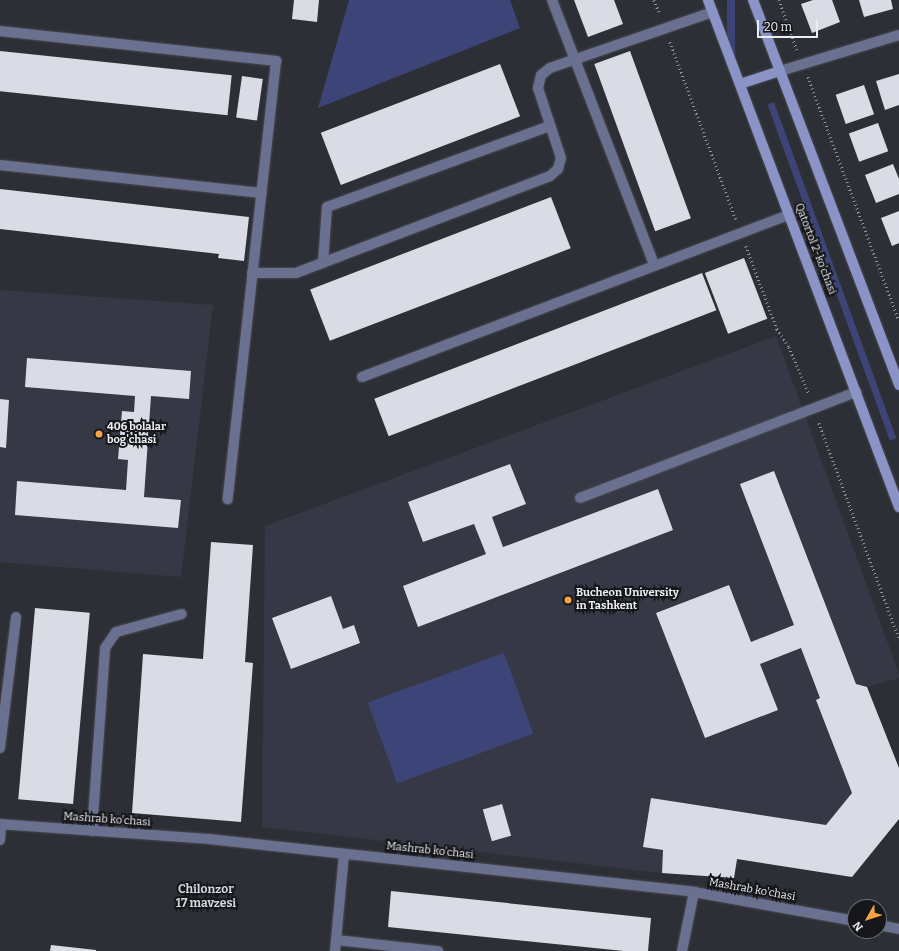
<!DOCTYPE html>
<style>
body{margin:0}
#map{position:relative;width:899px;height:951px;overflow:hidden;background:#2d2f36;font-family:Bitter,serif}
div>[style]{position:absolute}
.built>*{inset:0;background:#363945}
.green>*{inset:0;background:#3d4477;transform-origin:0 0}
.building>*{inset:0;background:#d9dbe5;transform-origin:0 0}
.path>*{height:2.5px;margin-top:-1.25px;transform-origin:0;background:repeating-linear-gradient(90deg,#929399 0 1px,transparent 0 4px)}
.roads{filter:drop-shadow(0 0 1px #484a50) drop-shadow(0 0 1px #484a50)}
.service>*{height:10px;margin:-5px;padding:0 5px;transform-origin:5px;border-radius:5px;background:#6a7090}
.minor>*{height:10px;margin:-5px;padding:0 5px;transform-origin:5px;border-radius:5px;background:#6a7090}
.secondary>*{height:10px;margin:-5px;padding:0 5px;transform-origin:5px;border-radius:5px;background:#8a94c7}
.dots>*{width:11px;height:11px;translate:-50% -50%;box-sizing:border-box;border:2px solid #16171a;border-radius:50%}
span{translate:-50% -50%;white-space:nowrap;text-align:center;line-height:1.15;-webkit-text-stroke:4px #16171a;paint-order:stroke}
.street-label{font-size:11px;color:#edeef3}
.poi-label{font-size:11px;color:#edeef3;font-weight:700}
.left{translate:0 -50%;text-align:left}
.neighbourhood-label{font-size:12px;color:#d4d6df;font-weight:700}
.north{position:absolute;left:847px;top:899px;width:40px;height:40px;box-sizing:border-box;background:#16171a;border:1px solid #6c6d71;border-radius:50%;rotate:231deg;font-size:11px;font-weight:700;line-height:16px;text-align:center;color:#edeef3}
.north::after{content:'';display:block;margin:auto;width:14px;height:18px;background:#f5a345;clip-path:polygon(50% 0,100% 100%,50% 72%,0 100%)}
.scale{position:absolute;left:757px;top:20px;width:61px;height:18px;box-sizing:border-box;border:2px solid #edeef3;border-top:0;padding-left:5px;font-size:12px;line-height:14px;white-space:nowrap;color:#edeef3;-webkit-text-stroke:3px #16171a;paint-order:stroke}
</style>
<div id="map">
<div class="built">
<i style="clip-path:polygon(0 290px,213px 305px,181px 577px,0 562px)"></i>
<i style="clip-path:polygon(776px 336px,899px 674px,899px 678px,867px 687px,899px 768px,899px 819px,852px 877px,738px 859px,734px 878px,662px 873px,262px 827px,265px 526px)"></i>
</div>
<div class="green">
<i style="clip-path:polygon(349px 0,510px 0,520px 28px,318px 108px)"></i>
<i style="left:727px;top:0;width:8px;height:58px"></i>
<i style="left:774px;top:102px;width:358px;height:7px;rotate:70deg"></i>
<i style="left:504px;top:653px;width:86px;height:145px;rotate:70deg"></i>
</div>
<div class="building">
<i style="clip-path:polygon(294px 0,319px 0,317px 22px,292px 19px)"></i>
<i style="clip-path:polygon(574px 0,614px 0,623px 24px,588px 37px)"></i>
<i style="clip-path:polygon(813px 0,832px 0,840px 22px,812px 33px,801px 4px)"></i>
<i style="clip-path:polygon(859px 0,891px 0,893px 9px,864px 17px)"></i>
<i style="left:0;top:51px;width:233px;height:40px;rotate:6deg"></i>
<i style="left:630px;top:51px;width:178px;height:38px;rotate:70deg"></i>
<i style="left:500px;top:64px;width:56px;height:192px;rotate:69deg"></i>
<i style="clip-path:polygon(899px 74px,899px 105px,885px 110px,876px 81px)"></i>
<i style="left:242px;top:76px;width:21px;height:42px;rotate:8deg"></i>
<i style="left:864px;top:85px;width:31px;height:30px;rotate:71deg"></i>
<i style="left:878px;top:123px;width:30px;height:31px;rotate:70deg"></i>
<i style="clip-path:polygon(893px 164px,899px 179px,899px 194px,876px 203px,865px 175px)"></i>
<i style="clip-path:polygon(0 189px,249px 217px,244px 261px,218px 258px,219px 254px,0 229px)"></i>
<i style="left:551px;top:197px;width:55px;height:258px;rotate:69deg"></i>
<i style="clip-path:polygon(899px 211px,899px 243px,892px 246px,881px 218px)"></i>
<i style="left:744px;top:258px;width:65px;height:42px;rotate:69deg"></i>
<i style="left:702px;top:273px;width:40px;height:351px;rotate:69deg"></i>
<i style="clip-path:polygon(27px 358px,191px 371px,189px 399px,151px 396px,144px 497px,181px 500px,178px 528px,15px 515px,17px 481px,126px 490px,128px 460px,118px 459px,122px 411px,134px 412px,135px 396px,25px 387px)"></i>
<i style="clip-path:polygon(0 399px,9px 400px,6px 448px,0 447px)"></i>
<i style="clip-path:polygon(510px 464px,526px 504px,492px 517px,503px 547px,658px 489px,673px 530px,418px 627px,403px 586px,486px 554px,474px 524px,423px 542px,408px 502px)"></i>
<i style="clip-path:polygon(774px 471px,856px 684px,867px 687px,899px 768px,899px 819px,852px 877px,737px 859px,734px 878px,662px 873px,663px 850px,643px 847px,651px 798px,826px 825px,852px 793px,816px 700px,820px 698px,801px 648px,760px 664px,778px 710px,705px 738px,656px 613px,729px 585px,751px 642px,794px 625px,740px 484px)"></i>
<i style="clip-path:polygon(211px 542px,253px 545px,245px 662px,253px 663px,241px 822px,132px 813px,143px 654px,203px 659px)"></i>
<i style="clip-path:polygon(331px 596px,343px 629px,354px 625px,360px 643px,291px 669px,272px 618px)"></i>
<i style="left:35px;top:608px;width:55px;height:192px;rotate:5deg"></i>
<i style="left:502px;top:804px;width:33px;height:20px;rotate:74deg"></i>
<i style="clip-path:polygon(391px 891px,651px 918px,648px 951px,624px 951px,388px 927px)"></i>
<i style="clip-path:polygon(51px 945px,96px 950px,96px 951px,50px 951px)"></i>
</div>
<div class="path">
<i style="left:654px;top:0;width:15px;rotate:67deg"></i>
<i style="left:779px;top:0;width:53px;rotate:70.2deg"></i>
<i style="left:670px;top:42px;width:189px;rotate:69.6deg"></i>
<i style="left:808px;top:77px;width:259px;rotate:69.5deg"></i>
<i style="left:746px;top:246px;width:89px;rotate:69.5deg"></i>
<i style="left:777px;top:329px;width:22px;rotate:56deg"></i>
<i style="left:789px;top:347px;width:51px;rotate:66.9deg"></i>
<i style="left:819px;top:423px;width:229px;rotate:69.6deg"></i>
</div>
<div class="roads">
<div class="service">
<i style="left:552px;top:0;width:284px;rotate:68.9deg"></i>
<i style="left:0;top:31px;width:278px;rotate:6.2deg"></i>
<i style="left:276px;top:61px;width:441px;rotate:96.3deg"></i>
<i style="left:0;top:165px;width:263px;rotate:6.1deg"></i>
<i style="left:323px;top:263px;width:56px;rotate:-85.9deg"></i>
<i style="left:327px;top:207px;width:237px;rotate:-20deg"></i>
<i style="left:252px;top:273px;width:44px"></i>
<i style="left:296px;top:273px;width:272px;rotate:-20.9deg"></i>
<i style="left:550px;top:176px;width:11px;rotate:-41deg"></i>
<i style="left:558px;top:169px;width:11px;rotate:-75deg"></i>
<i style="left:561px;top:158px;width:74px;rotate:-108.2deg"></i>
<i style="left:538px;top:88px;width:13px;rotate:-77deg"></i>
<i style="left:541px;top:75px;width:11px;rotate:-38deg"></i>
<i style="left:550px;top:68px;width:172px;rotate:-19deg"></i>
<i style="left:362px;top:377px;width:457px;rotate:-20.8deg"></i>
<i style="left:580px;top:498px;width:296px;rotate:-21deg"></i>
<i style="left:0;top:748px;width:132px;rotate:-83deg"></i>
<i style="left:92px;top:831px;width:183px;rotate:-85.9deg"></i>
<i style="left:105px;top:648px;width:19px;rotate:-55deg"></i>
<i style="left:116px;top:632px;width:68px;rotate:-15.3deg"></i>
<i style="left:0;top:840px;width:16px;rotate:-86deg"></i>
<i style="left:336px;top:940px;width:103px;rotate:6.2deg"></i>
<i style="left:335px;top:951px;width:97px;rotate:-84.7deg"></i>
<i style="left:682px;top:951px;width:60px;rotate:-78.5deg"></i>
</div>
<div class="minor">
<i style="left:780px;top:71px;width:124px;rotate:-16.8deg"></i>
<i style="left:0;top:824px;width:210px;rotate:4.1deg"></i>
<i style="left:209px;top:839px;width:488px;rotate:6.2deg"></i>
<i style="left:694px;top:892px;width:164px;rotate:10.2deg"></i>
<i style="left:879px;top:925px;width:20px;rotate:11deg"></i>
</div>
<div class="secondary">
<i style="left:708px;top:0;width:542px;rotate:69.36deg"></i>
<i style="left:753px;top:0;width:412px;rotate:69.2deg"></i>
<i style="left:740px;top:84px;width:42px;rotate:-18deg"></i>
</div>
</div>
<div class="dots">
<i style="left:99px;top:434px;background:#f5a345"></i>
<i style="left:568px;top:600px;background:#f5a345"></i>
</div>
<div class="street-label">
<span style="left:815px;top:249px;rotate:69deg">Qatortol 2-ko'chasi</span>
<span style="left:107px;top:820px;rotate:4deg">Mashrab ko'chasi</span>
<span style="left:430px;top:851px;rotate:6deg">Mashrab ko'chasi</span>
<span style="left:752px;top:890px;rotate:10deg">Mashrab ko'chasi</span>
</div>
<div class="poi-label">
<span class="left" style="left:107px;top:434px">406 bolalar<br>bog'chasi</span>
<span class="left" style="left:576px;top:600px">Bucheon University<br>in Tashkent</span>
</div>
<div class="neighbourhood-label">
<span style="left:206px;top:897px">Chilonzor<br>17 mavzesi</span>
</div>
<div class="north">N</div>
<div class="scale">20 m</div>
</div>
